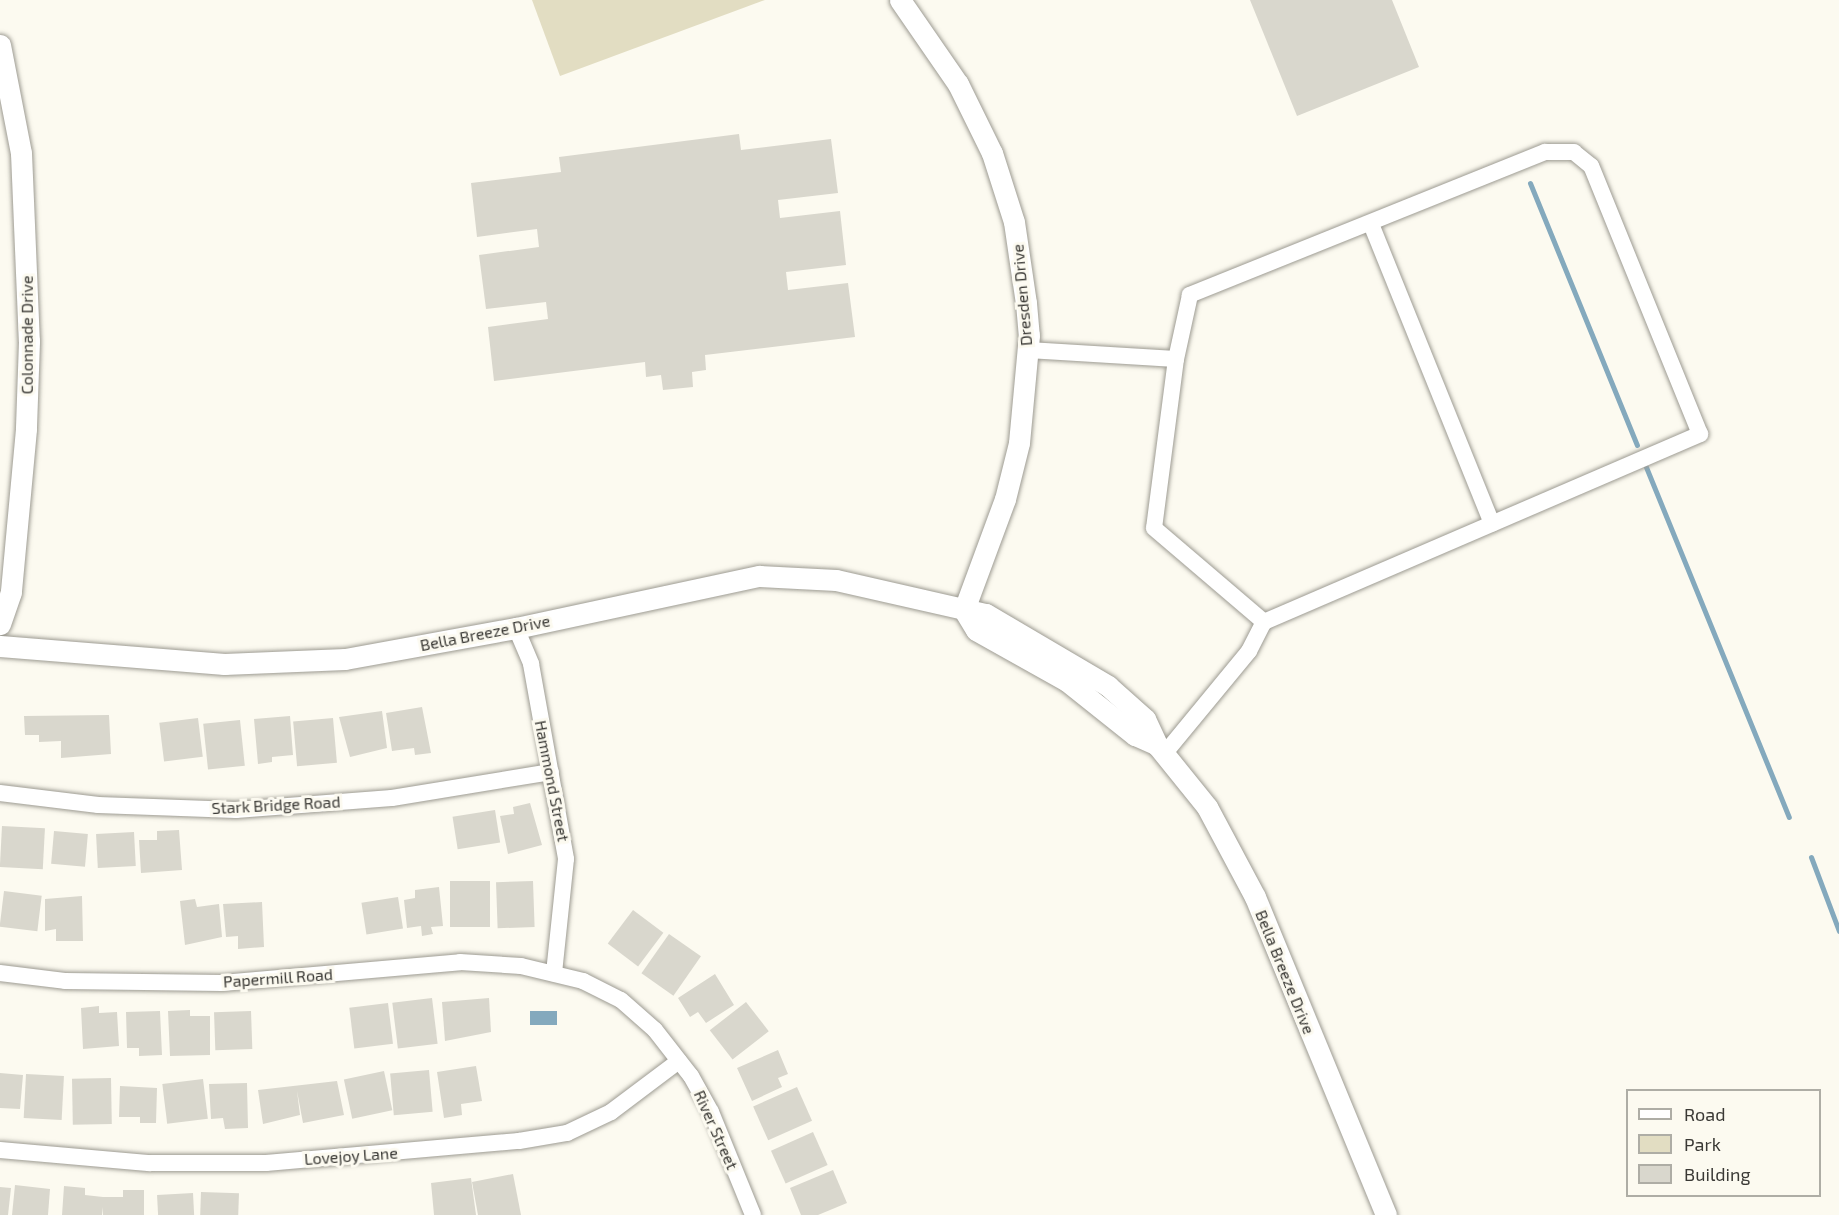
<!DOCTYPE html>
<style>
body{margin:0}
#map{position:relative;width:1839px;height:1215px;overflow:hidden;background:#fcfaf0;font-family:"Exo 2",sans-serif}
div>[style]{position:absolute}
.green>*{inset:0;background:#e2ddc2}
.water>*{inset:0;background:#84a9bd;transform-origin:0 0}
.stream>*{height:5px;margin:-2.5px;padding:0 2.5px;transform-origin:2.5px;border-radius:2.5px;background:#84a9bd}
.building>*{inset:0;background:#d9d7cd;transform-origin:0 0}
.roads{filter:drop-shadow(0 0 2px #9d9b92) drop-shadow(0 0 2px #9d9b92)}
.minor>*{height:16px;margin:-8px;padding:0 8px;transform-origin:8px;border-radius:8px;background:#fff}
.tertiary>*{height:21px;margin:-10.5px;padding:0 10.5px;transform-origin:10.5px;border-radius:10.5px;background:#fff}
span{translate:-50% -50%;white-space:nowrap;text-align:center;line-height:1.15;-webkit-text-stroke:6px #fcfaf0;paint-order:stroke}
.street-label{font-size:16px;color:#3a3935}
.legend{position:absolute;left:1626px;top:1089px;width:195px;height:108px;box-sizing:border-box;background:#fcfaf0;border:2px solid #aeada5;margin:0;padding:8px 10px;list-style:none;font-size:18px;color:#3a3935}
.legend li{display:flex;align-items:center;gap:12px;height:30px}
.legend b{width:30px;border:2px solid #aeada5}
</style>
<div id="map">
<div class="green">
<i style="clip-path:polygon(532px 0,765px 0,560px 76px)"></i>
</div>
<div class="water">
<i style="left:530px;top:1011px;width:27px;height:14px"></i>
</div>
<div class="stream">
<i style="left:1530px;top:183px;width:283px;rotate:67.8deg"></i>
<i style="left:1646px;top:467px;width:378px;rotate:67.8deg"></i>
<i style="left:1811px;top:857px;width:79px;rotate:69.3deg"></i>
</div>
<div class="building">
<i style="clip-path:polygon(1250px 0,1392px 0,1419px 67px,1297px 116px)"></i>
<i style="clip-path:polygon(739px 134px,741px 150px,831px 139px,838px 193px,778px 200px,780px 218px,840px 211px,846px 265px,786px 272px,788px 290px,848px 283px,855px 337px,705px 355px,706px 370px,692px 372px,693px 387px,663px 390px,661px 375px,646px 377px,645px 362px,494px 381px,488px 327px,548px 319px,546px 302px,486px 309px,479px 255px,539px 247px,537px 229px,477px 237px,471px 183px,561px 172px,559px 157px)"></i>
<i style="clip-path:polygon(422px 707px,431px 753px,415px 755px,414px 748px,392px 751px,386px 713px)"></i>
<i style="clip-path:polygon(382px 711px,387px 748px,350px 757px,339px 717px)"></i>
<i style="clip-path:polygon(109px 715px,111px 754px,61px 758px,61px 741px,39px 742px,39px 735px,25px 735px,24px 716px)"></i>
<i style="clip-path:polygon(290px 716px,293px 755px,272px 757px,272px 762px,258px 764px,254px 719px)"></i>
<i style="left:198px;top:718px;width:39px;height:39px;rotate:83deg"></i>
<i style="left:333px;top:718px;width:45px;height:40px;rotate:85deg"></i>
<i style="left:240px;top:720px;width:46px;height:37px;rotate:84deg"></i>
<i style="clip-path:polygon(530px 803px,542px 845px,508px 854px,500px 816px,514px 814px,513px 807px)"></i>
<i style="left:495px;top:810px;width:33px;height:43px;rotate:81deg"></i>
<i style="left:2px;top:826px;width:43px;height:41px;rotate:3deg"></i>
<i style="clip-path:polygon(179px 830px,182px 870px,141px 873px,139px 840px,157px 840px,157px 831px)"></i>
<i style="left:54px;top:831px;width:34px;height:33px;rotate:5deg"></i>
<i style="left:134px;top:832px;width:34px;height:38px;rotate:87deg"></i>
<i style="left:450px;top:881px;width:40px;height:46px"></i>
<i style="left:533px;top:881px;width:46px;height:37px;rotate:88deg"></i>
<i style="clip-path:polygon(439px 887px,443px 926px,431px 927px,433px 934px,422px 936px,421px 926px,407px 928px,404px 900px,415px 898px,415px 890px)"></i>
<i style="left:4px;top:891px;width:38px;height:36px;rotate:7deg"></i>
<i style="clip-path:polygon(82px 896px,83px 941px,56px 941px,56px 929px,45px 931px,45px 899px)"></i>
<i style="left:398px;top:897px;width:32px;height:37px;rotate:81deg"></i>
<i style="clip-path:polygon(195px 899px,197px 907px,219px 904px,222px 937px,185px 945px,180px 901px)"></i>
<i style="clip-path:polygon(262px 902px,264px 947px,238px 949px,238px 936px,226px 937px,223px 904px)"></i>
<i style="left:633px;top:910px;width:38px;height:42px;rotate:37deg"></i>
<i style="left:669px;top:934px;width:39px;height:48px;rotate:35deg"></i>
<i style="clip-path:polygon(715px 974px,734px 1005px,706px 1023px,698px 1012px,690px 1017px,678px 998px)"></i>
<i style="left:432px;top:998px;width:46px;height:40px;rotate:83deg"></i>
<i style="clip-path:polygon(489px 998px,491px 1032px,445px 1041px,442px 1002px)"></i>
<i style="left:746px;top:1002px;width:37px;height:46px;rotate:52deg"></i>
<i style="left:388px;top:1003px;width:41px;height:39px;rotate:83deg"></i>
<i style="clip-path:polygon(99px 1006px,99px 1013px,117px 1012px,119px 1046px,83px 1049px,81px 1008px)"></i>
<i style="clip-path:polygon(190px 1010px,190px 1016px,210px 1016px,210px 1055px,170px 1056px,168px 1011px)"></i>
<i style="clip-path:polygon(160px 1011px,162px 1055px,139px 1056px,139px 1048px,127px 1048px,126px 1012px)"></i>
<i style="left:251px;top:1011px;width:38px;height:37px;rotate:88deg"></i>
<i style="clip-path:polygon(778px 1050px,788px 1074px,778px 1078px,782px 1087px,752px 1101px,737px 1068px)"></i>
<i style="clip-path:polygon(476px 1066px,482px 1101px,461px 1104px,462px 1115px,444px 1118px,437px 1072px)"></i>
<i style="left:429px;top:1070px;width:42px;height:39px;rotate:85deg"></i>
<i style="left:384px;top:1071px;width:40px;height:41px;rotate:78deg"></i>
<i style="clip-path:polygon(0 1073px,23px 1075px,20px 1109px,0 1108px)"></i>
<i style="left:26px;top:1074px;width:38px;height:44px;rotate:3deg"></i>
<i style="left:111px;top:1078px;width:46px;height:39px;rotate:89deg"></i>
<i style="left:203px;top:1079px;width:40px;height:41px;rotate:83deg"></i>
<i style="clip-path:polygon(337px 1081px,344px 1115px,303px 1123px,297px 1091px,300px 1115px,263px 1124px,258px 1090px)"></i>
<i style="clip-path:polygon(247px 1083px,248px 1128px,225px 1129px,223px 1118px,211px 1119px,209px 1084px)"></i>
<i style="clip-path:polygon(120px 1086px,157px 1088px,156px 1123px,140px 1123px,140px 1117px,119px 1117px)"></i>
<i style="left:797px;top:1087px;width:37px;height:48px;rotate:66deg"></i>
<i style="left:813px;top:1132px;width:36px;height:46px;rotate:66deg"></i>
<i style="clip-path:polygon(833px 1170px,847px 1203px,818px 1215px,801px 1215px,790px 1188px)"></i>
<i style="clip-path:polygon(513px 1174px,521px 1215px,478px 1215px,472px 1182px)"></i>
<i style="clip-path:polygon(471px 1178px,476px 1215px,434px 1215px,431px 1183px)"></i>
<i style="clip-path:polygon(15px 1185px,50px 1189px,48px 1215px,12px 1215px)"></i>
<i style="clip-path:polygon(64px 1186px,85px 1188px,85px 1195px,103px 1197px,123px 1197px,123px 1190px,144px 1190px,144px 1215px,103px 1215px,103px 1207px,102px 1215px,62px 1215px)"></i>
<i style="clip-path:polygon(0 1187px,11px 1188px,8px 1215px,0 1215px)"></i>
<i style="left:201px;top:1192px;width:38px;height:23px;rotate:2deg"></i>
<i style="left:193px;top:1193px;width:22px;height:36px;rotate:87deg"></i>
</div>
<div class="roads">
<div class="minor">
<i style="left:1371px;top:224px;width:323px;rotate:68deg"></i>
<i style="left:1028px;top:350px;width:148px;rotate:3.5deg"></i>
<i style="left:516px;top:628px;width:39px;rotate:67deg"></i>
<i style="left:531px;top:664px;width:198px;rotate:79.8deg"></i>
<i style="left:566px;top:859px;width:115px;rotate:96deg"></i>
<i style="left:1165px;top:753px;width:132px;rotate:-50.5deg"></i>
<i style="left:1249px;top:651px;width:33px;rotate:-63deg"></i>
<i style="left:1264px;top:622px;width:475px;rotate:-23.3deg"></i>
<i style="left:1700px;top:434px;width:289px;rotate:-112.1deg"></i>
<i style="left:1591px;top:166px;width:22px;rotate:-141deg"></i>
<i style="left:1574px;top:152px;width:29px;rotate:180deg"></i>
<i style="left:1545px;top:152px;width:383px;rotate:158.1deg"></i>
<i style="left:1190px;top:295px;width:66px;rotate:102.3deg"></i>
<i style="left:1176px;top:359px;width:170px;rotate:97.4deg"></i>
<i style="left:1154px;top:528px;width:145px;rotate:40.5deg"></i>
<i style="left:0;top:793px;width:99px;rotate:7deg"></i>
<i style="left:98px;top:805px;width:138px;rotate:2.1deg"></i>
<i style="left:236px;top:810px;width:156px;rotate:-4.4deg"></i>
<i style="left:392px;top:798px;width:161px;rotate:-9.3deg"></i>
<i style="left:0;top:973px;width:65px;rotate:7deg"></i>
<i style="left:65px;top:981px;width:157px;rotate:0.7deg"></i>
<i style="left:222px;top:983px;width:239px;rotate:-5deg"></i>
<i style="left:460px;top:962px;width:61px;rotate:3.8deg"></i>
<i style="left:521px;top:966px;width:64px;rotate:13.6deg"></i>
<i style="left:583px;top:981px;width:42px;rotate:26.6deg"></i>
<i style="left:621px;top:1000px;width:45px;rotate:41.4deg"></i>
<i style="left:655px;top:1030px;width:58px;rotate:52deg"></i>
<i style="left:691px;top:1076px;width:41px;rotate:60.9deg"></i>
<i style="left:711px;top:1112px;width:111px;rotate:67.8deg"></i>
<i style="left:0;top:1150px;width:151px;rotate:5deg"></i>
<i style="left:150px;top:1163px;width:116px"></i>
<i style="left:266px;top:1163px;width:254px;rotate:-5deg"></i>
<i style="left:519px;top:1141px;width:49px;rotate:-9.5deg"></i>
<i style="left:567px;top:1133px;width:49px;rotate:-25.5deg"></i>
<i style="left:611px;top:1112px;width:85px;rotate:-36.9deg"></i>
</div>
<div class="tertiary">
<i style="left:900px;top:0;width:102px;rotate:55.4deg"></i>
<i style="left:958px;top:84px;width:77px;rotate:63.8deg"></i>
<i style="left:992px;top:153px;width:72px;rotate:72.3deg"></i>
<i style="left:1014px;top:222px;width:82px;rotate:81.6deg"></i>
<i style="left:1026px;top:303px;width:32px;rotate:85deg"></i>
<i style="left:1029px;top:335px;width:108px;rotate:95.3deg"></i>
<i style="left:1019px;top:443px;width:58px;rotate:104deg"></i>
<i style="left:1005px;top:499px;width:118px;rotate:110.3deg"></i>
<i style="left:0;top:45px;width:110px;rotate:79deg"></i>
<i style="left:21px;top:153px;width:188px;rotate:87.6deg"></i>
<i style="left:29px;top:341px;width:88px;rotate:92deg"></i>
<i style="left:26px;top:429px;width:164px;rotate:95.3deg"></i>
<i style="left:11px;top:592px;width:34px;rotate:109deg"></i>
<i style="left:964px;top:610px;width:23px;rotate:59deg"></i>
<i style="left:976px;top:630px;width:104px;rotate:29.3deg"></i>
<i style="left:1067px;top:681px;width:87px;rotate:38.5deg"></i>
<i style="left:1135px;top:735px;width:24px;rotate:24deg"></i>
<i style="left:0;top:646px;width:225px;rotate:4.6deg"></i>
<i style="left:224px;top:664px;width:121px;rotate:-2.4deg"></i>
<i style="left:345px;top:659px;width:174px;rotate:-10.3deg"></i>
<i style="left:516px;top:628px;width:249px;rotate:-12.1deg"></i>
<i style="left:759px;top:576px;width:77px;rotate:3deg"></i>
<i style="left:836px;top:580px;width:154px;rotate:12.8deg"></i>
<i style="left:986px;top:614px;width:142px;rotate:30.5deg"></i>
<i style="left:1108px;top:686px;width:50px;rotate:41.7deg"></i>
<i style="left:1145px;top:719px;width:29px;rotate:65deg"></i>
<i style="left:1157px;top:745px;width:80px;rotate:51.1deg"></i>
<i style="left:1207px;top:807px;width:102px;rotate:61.9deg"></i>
<i style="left:1255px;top:897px;width:344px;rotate:67.6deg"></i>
</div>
</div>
<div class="street-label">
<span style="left:1022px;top:295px;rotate:-95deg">Dresden Drive</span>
<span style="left:27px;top:335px;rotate:-90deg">Colonnade Drive</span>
<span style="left:485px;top:633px;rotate:-11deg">Bella Breeze Drive</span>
<span style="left:552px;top:781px;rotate:79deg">Hammond Street</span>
<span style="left:276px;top:805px;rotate:-3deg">Stark Bridge Road</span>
<span style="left:1285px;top:972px;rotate:68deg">Bella Breeze Drive</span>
<span style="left:278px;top:978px;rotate:-4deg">Papermill Road</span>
<span style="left:716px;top:1130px;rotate:66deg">River Street</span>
<span style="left:351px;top:1156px;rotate:-4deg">Lovejoy Lane</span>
</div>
<ul class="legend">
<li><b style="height:8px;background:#fff"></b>Road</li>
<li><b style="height:16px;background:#e2ddc2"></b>Park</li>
<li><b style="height:16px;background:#d9d7cd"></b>Building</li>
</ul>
</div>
